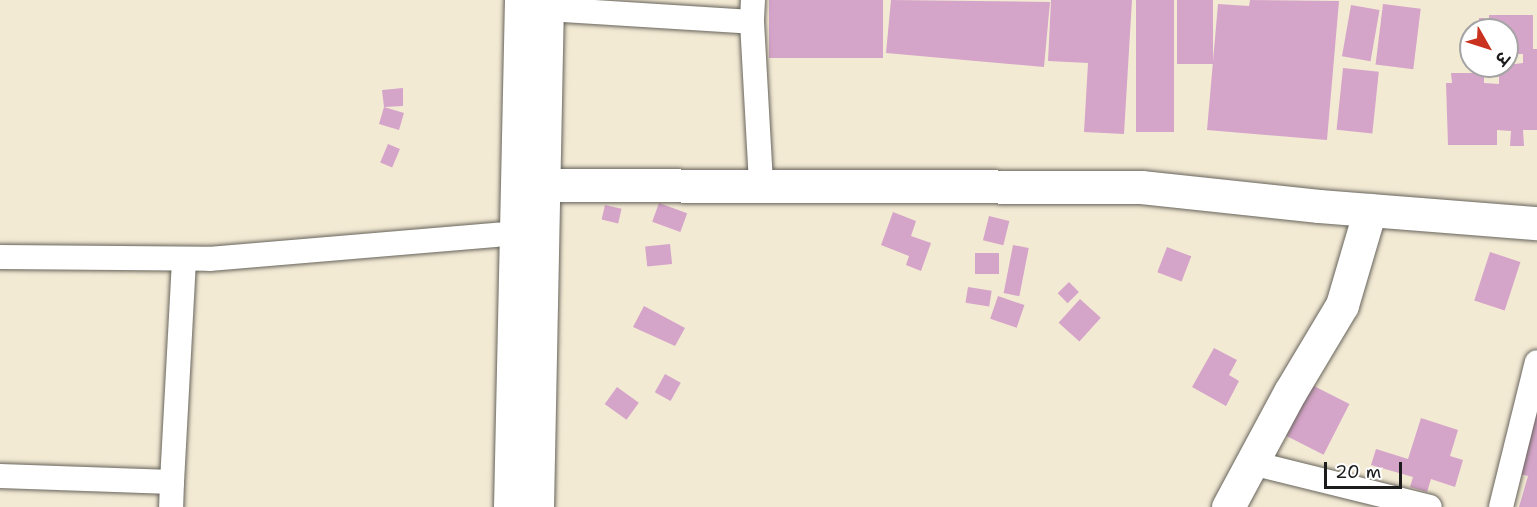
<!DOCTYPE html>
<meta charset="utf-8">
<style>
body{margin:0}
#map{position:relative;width:1537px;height:507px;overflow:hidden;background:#f3ead4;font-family:"Shantell Sans","Playpen Sans Deva",sans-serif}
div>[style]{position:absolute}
.building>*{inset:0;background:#d5a4c9;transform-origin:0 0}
.roads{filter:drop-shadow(0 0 2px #67645c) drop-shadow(0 0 2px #67645c)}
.street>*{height:24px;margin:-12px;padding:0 12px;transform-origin:12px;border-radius:12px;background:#fff}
.secondary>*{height:33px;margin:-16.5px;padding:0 16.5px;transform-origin:16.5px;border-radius:16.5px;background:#fff}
span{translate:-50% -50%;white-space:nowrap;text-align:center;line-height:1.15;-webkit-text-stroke:4.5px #fff;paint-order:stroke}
.north{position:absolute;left:1459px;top:18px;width:60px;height:60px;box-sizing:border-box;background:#fff;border:2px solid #a4a4a4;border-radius:50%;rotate:129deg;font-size:16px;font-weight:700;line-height:24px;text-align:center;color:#1c1c1c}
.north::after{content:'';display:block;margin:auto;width:21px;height:27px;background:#c8321e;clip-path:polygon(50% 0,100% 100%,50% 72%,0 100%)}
.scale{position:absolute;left:1324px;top:462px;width:78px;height:27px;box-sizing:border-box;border:3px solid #1c1c1c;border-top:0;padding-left:8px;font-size:18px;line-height:21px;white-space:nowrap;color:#1c1c1c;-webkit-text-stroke:4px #fff;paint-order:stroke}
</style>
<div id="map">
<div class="building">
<i style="left:769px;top:0;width:114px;height:58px"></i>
<i style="clip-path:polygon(891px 0,1050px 2px,1044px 67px,886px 53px)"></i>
<i style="clip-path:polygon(1051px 0,1132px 0,1124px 134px,1084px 132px,1088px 63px,1048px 61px)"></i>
<i style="left:1136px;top:0;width:38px;height:132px"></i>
<i style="left:1177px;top:0;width:36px;height:64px"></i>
<i style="clip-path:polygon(1250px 0,1339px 1px,1327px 140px,1207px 130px,1218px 4px,1249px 6px)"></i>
<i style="left:1383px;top:4px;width:38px;height:61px;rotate:7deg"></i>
<i style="left:1351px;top:5px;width:29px;height:52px;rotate:10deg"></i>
<i style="clip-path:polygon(1489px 15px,1533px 15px,1533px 49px,1537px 49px,1537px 130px,1523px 130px,1524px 146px,1510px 146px,1511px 131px,1497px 130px,1497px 145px,1448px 145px,1446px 83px,1452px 83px,1451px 73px,1478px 73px,1478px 66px,1484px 66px,1484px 83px,1499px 84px,1499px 66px,1523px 63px,1523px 54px,1507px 54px,1507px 30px,1489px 30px)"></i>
<i style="left:1479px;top:18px;width:6px;height:12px"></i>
<i style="left:1343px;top:68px;width:36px;height:62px;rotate:6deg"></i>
<i style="clip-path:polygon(403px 88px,403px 106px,384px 107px,404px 113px,399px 130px,379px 124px,384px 107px,382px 90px)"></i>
<i style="left:388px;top:144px;width:13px;height:20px;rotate:23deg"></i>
<i style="left:659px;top:203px;width:30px;height:20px;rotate:20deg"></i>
<i style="left:605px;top:205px;width:17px;height:15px;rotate:13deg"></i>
<i style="clip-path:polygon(893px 212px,916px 221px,911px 236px,931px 243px,921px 271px,906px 265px,909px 256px,881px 245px)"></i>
<i style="left:989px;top:216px;width:21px;height:25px;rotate:14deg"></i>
<i style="left:670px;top:244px;width:20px;height:25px;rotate:84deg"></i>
<i style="left:1013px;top:245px;width:16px;height:49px;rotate:11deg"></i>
<i style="left:1167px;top:247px;width:26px;height:27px;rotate:21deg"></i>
<i style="left:1490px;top:252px;width:32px;height:51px;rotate:18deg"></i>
<i style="left:975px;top:253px;width:24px;height:21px"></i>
<i style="left:1069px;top:282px;width:14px;height:16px;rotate:45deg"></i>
<i style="left:968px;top:287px;width:24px;height:16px;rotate:9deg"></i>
<i style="left:998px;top:296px;width:28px;height:24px;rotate:19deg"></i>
<i style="left:1080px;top:299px;width:28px;height:32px;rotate:42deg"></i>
<i style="clip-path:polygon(644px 306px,685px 328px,675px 346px,633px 327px)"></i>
<i style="clip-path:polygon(1214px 348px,1237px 360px,1229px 375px,1239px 381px,1226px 406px,1192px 387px)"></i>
<i style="left:665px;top:374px;width:18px;height:21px;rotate:29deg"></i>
<i style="left:1312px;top:385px;width:42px;height:57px;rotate:27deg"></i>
<i style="left:617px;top:387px;width:27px;height:21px;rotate:36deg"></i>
<i style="clip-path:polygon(1537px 413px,1537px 507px,1519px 507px,1528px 476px,1520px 474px)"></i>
<i style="clip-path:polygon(1421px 418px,1458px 430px,1450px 456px,1463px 460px,1455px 487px,1431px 479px,1427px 492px,1410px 487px,1413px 477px,1371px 465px,1376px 449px,1408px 459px)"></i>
</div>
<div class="roads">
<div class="street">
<i style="left:753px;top:0;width:22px;rotate:93deg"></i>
<i style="left:752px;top:22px;width:163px;rotate:86.8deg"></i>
<i style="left:547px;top:9px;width:205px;rotate:3.6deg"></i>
<i style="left:0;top:257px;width:209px;rotate:0.5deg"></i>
<i style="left:209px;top:259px;width:308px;rotate:-4.8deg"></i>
<i style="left:1252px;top:463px;width:183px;rotate:13.9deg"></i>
<i style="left:0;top:476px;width:172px;rotate:2deg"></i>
<i style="left:172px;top:482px;width:25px;rotate:92deg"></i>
<i style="left:172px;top:482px;width:223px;rotate:-86.9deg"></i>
<i style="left:1501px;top:507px;width:149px;rotate:-76.1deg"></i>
</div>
<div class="secondary">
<i style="left:518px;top:185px;width:623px;rotate:0.18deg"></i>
<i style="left:1141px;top:187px;width:179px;rotate:6.1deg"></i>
<i style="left:1319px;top:206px;width:219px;rotate:4.5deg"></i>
<i style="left:510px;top:507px;width:507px;rotate:-88.76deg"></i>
<i style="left:537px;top:507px;width:507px;rotate:-88.87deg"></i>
<i style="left:1228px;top:507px;width:131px;rotate:-61.7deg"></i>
<i style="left:1290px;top:392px;width:101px;rotate:-59.1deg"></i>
<i style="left:1342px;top:305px;width:99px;rotate:-73.6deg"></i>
</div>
</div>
<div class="north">उ</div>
<div class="scale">20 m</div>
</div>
